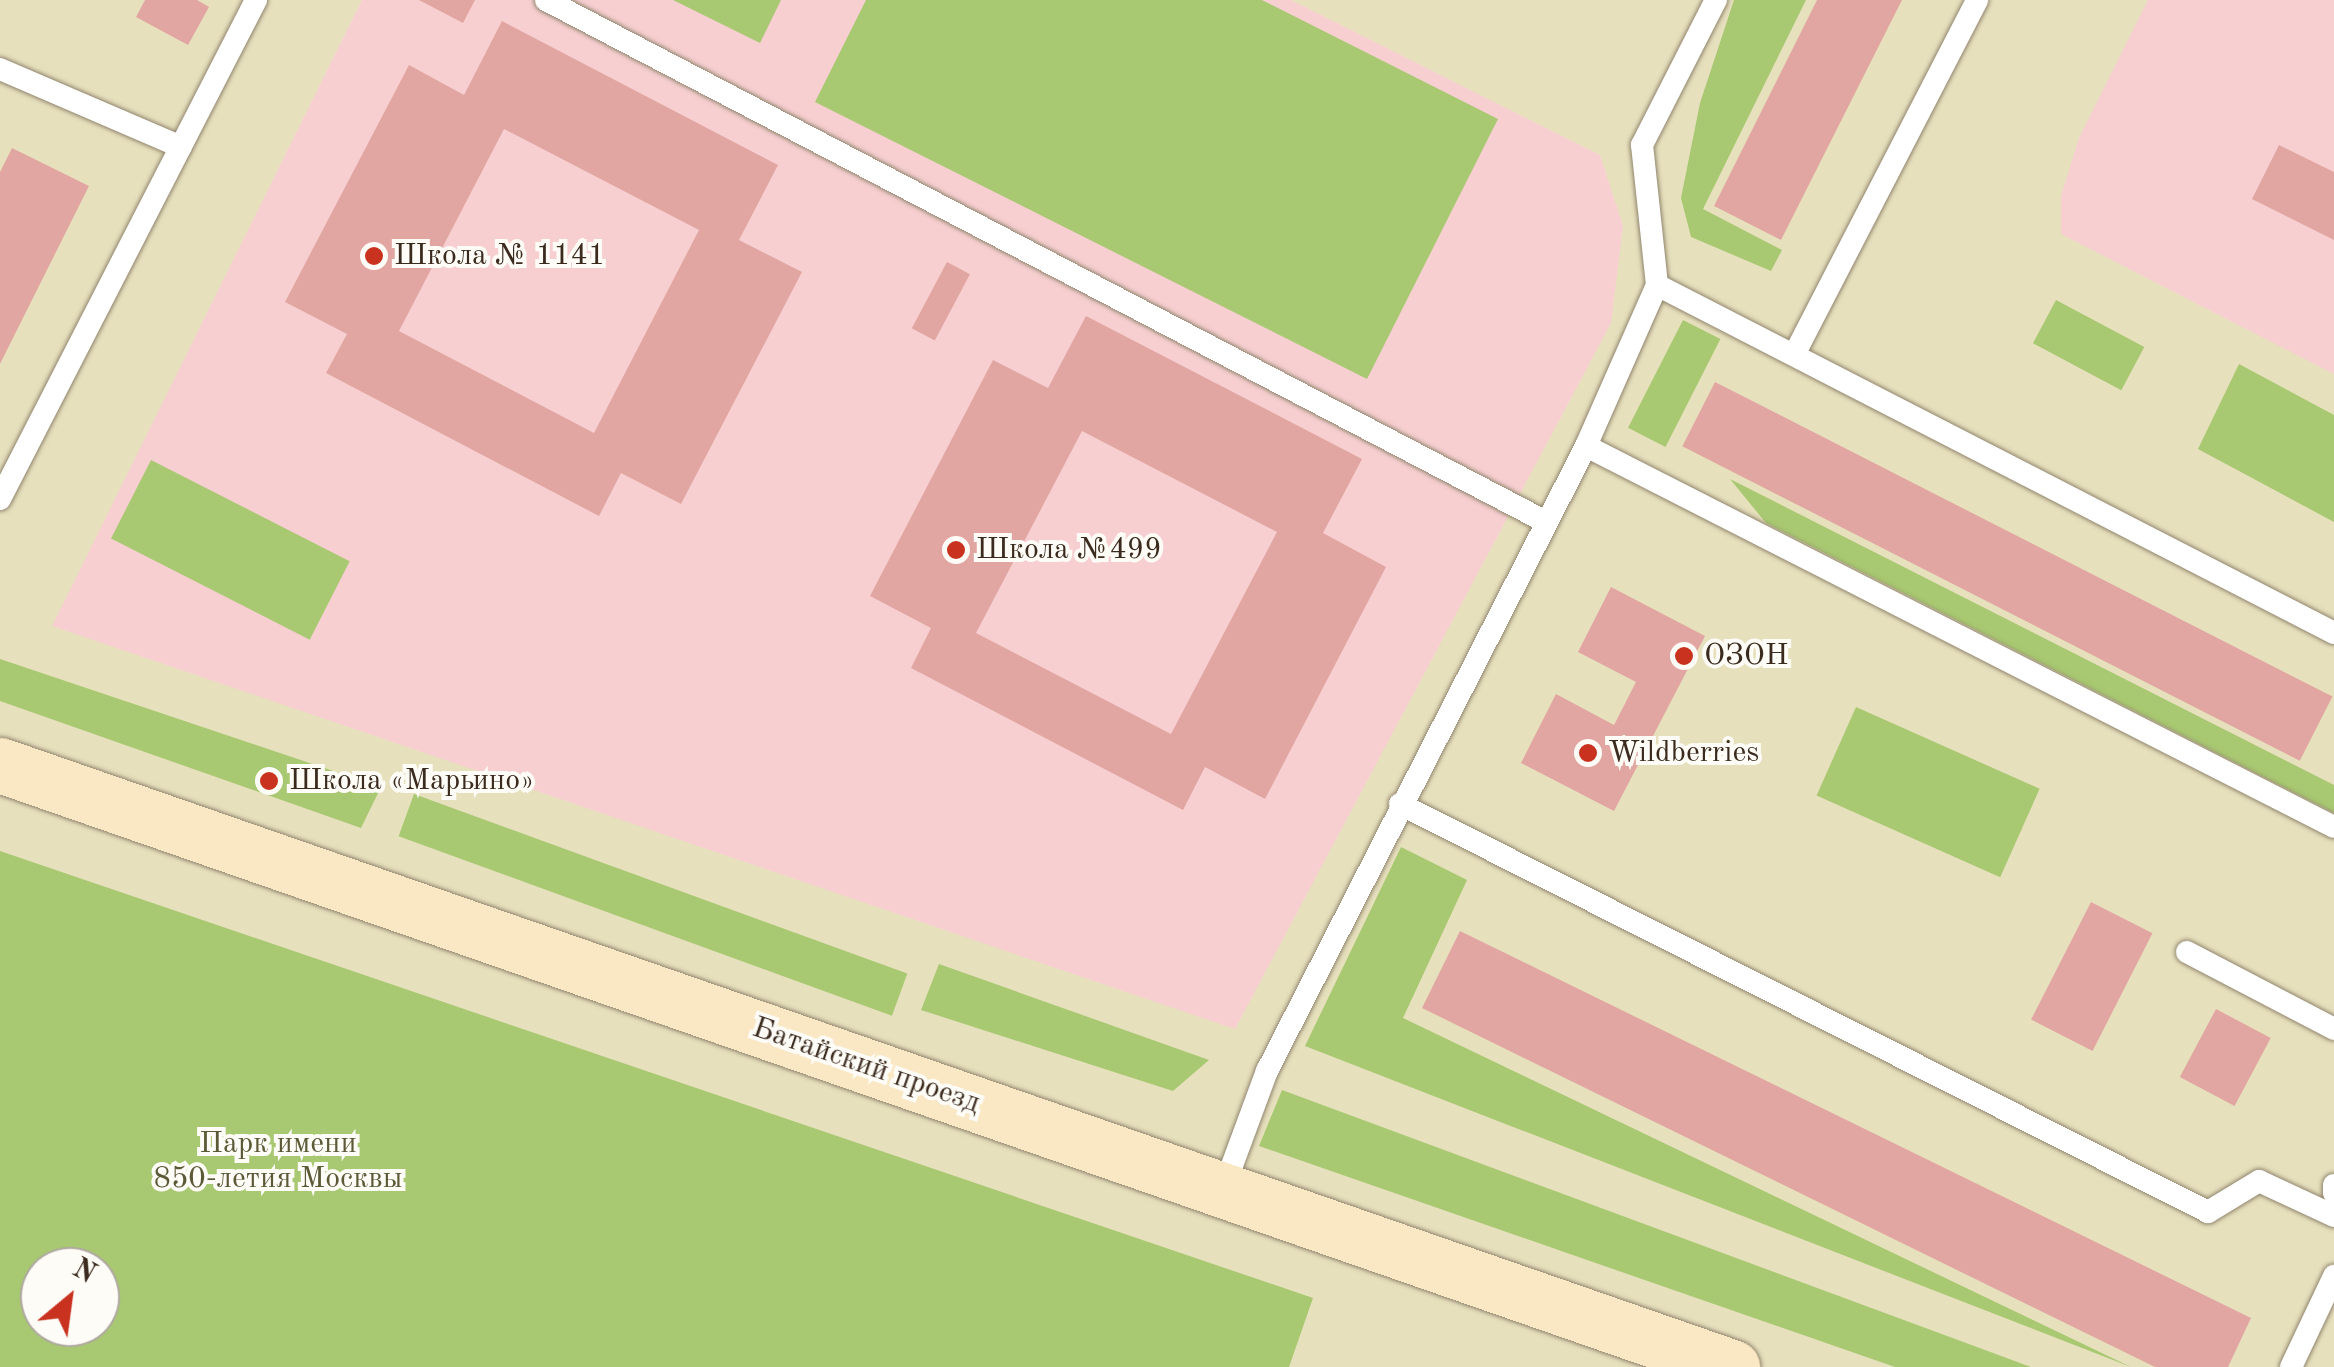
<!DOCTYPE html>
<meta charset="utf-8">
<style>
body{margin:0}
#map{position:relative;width:2334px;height:1367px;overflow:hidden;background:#e7e0bd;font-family:"Old Standard TT",serif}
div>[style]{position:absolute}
.built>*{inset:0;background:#f7cfd1}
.green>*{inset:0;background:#a8c871;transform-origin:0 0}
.building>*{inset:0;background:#e1a6a1;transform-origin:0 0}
.roads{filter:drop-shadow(0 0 2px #91856e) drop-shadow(0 0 2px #91856e)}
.lane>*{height:22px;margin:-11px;padding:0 11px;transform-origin:11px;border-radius:11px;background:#fff}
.secondary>*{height:55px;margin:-27.5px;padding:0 27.5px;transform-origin:27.5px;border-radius:27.5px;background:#fae7c3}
.dots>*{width:28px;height:28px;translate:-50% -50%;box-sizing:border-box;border:5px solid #fdfcf7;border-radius:50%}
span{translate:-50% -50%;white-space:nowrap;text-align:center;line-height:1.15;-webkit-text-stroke:8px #fdfcf7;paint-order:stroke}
.poi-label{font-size:30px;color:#3b2a1e}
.left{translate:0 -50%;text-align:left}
.street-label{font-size:30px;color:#3b2a1e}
.park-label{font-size:30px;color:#5c5937}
.north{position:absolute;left:20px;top:1247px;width:100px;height:100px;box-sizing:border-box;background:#fdfcf7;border:2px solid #afa8a0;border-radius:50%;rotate:29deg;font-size:28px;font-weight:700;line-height:40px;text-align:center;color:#3b2a1e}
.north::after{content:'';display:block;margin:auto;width:35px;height:45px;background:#c8321e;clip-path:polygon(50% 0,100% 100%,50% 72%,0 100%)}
</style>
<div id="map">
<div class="built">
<i style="clip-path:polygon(362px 0,1291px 0,1600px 155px,1623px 226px,1611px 323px,1235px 1029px,52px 626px)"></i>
<i style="clip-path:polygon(2148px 0,2334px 0,2334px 374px,2061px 234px,2061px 196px,2079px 138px)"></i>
</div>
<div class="green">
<i style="clip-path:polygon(673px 0,781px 0,760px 43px)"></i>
<i style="clip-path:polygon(866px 0,1262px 0,1498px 119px,1367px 379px,815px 102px)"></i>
<i style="clip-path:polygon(1734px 0,1806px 0,1703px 209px,1782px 250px,1771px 271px,1691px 237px,1681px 198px,1700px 103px)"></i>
<i style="left:2056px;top:300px;width:100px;height:49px;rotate:28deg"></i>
<i style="left:1683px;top:320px;width:42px;height:121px;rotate:27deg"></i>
<i style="clip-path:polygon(2239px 364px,2334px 415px,2334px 522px,2198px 449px)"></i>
<i style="left:151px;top:460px;width:223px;height:88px;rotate:27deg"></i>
<i style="clip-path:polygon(1730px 479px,2334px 785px,2334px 813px,1766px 523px)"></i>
<i style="clip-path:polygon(0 659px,381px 787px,361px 828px,0 701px)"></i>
<i style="left:1856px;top:707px;width:201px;height:97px;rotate:24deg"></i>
<i style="left:414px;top:794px;width:525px;height:45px;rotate:20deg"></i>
<i style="clip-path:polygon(1401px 847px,1467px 880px,1403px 1018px,2131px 1367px,1305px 1046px)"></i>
<i style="clip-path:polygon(evenodd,0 851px,1313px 1298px,1289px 1367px,0 1367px,0 851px,40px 1267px,100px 1267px,100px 1327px,40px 1327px,40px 1267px)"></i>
<i style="clip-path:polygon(939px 964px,1209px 1060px,1173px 1091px,921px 1010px)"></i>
<i style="clip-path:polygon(1282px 1090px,2031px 1367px,1895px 1367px,1259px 1146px)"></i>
</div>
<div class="building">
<i style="clip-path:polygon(145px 0,197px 0,209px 7px,188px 45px,136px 17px)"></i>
<i style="clip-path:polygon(419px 0,475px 0,463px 23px)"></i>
<i style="clip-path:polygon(1817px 0,1902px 0,1781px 240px,1714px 206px)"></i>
<i style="clip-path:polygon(evenodd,502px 21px,778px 165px,739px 240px,802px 272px,681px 504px,621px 473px,599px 516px,326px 373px,347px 334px,285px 302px,409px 65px,464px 95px,502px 21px,504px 129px,699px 230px,594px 433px,399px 331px,504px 129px)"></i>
<i style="clip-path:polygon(2279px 145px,2334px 172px,2334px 240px,2252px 199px)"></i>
<i style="clip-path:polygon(12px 148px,89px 186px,0 364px,0 172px)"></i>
<i style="left:947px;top:262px;width:26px;height:75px;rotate:28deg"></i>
<i style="clip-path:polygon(evenodd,1086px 316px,1362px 459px,1323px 533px,1386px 567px,1265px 799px,1205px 767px,1183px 810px,911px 668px,931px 628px,870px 596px,993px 360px,1048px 388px,1086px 316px,1082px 431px,1277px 532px,1171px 734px,976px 633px,1082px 431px)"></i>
<i style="left:1715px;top:382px;width:693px;height:72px;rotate:27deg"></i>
<i style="clip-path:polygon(1611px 587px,1705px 636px,1614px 811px,1521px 763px,1556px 694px,1614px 725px,1636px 682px,1578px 652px)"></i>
<i style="left:2091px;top:902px;width:69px;height:132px;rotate:27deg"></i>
<i style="clip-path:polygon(1460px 931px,2251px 1318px,2228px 1367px,2155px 1367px,1422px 1008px)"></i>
<i style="left:2216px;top:1009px;width:62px;height:77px;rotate:28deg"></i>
</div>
<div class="roads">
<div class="lane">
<i style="left:546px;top:0;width:1128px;rotate:27.56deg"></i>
<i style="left:0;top:69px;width:197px;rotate:23.3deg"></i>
<i style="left:1657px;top:285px;width:761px;rotate:27.2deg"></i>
<i style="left:1795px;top:353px;width:397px;rotate:-62.7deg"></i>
<i style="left:1586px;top:446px;width:839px;rotate:26.99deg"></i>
<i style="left:0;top:499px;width:561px;rotate:-62.84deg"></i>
<i style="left:1400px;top:804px;width:905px;rotate:26.79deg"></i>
<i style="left:2208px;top:1212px;width:60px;rotate:-31.3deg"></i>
<i style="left:2259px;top:1181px;width:83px;rotate:25deg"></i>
<i style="left:2187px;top:952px;width:166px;rotate:27.6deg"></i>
<i style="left:2334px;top:1185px;width:8px;rotate:90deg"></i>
<i style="left:1224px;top:1187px;width:124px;rotate:-69.7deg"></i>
<i style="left:1267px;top:1071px;width:702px;rotate:-62.96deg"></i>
<i style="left:1586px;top:446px;width:176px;rotate:-66.2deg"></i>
<i style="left:1657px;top:285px;width:141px;rotate:-96.1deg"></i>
<i style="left:1642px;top:145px;width:163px;rotate:-63deg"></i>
<i style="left:2291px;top:1367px;width:101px;rotate:-64.7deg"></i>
</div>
<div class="secondary">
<i style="left:0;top:765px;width:1834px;rotate:19.17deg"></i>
</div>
</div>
<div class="dots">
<i style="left:374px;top:256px;background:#c8321e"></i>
<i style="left:956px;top:550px;background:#c8321e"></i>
<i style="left:1684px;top:656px;background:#c8321e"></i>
<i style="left:1588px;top:753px;background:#c8321e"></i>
<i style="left:269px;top:781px;background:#c8321e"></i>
</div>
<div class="poi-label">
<span class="left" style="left:394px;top:256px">Школа № 1141</span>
<span class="left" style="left:976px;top:550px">Школа №499</span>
<span class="left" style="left:1704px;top:656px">ОЗОН</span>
<span class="left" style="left:1608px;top:753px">Wildberries</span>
<span class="left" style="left:289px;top:781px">Школа «Марьино»</span>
</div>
<div class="street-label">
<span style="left:866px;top:1066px;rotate:19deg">Батайский проезд</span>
</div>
<div class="park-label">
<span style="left:278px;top:1161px">Парк имени<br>850-летия Москвы</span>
</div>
<div class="north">N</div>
</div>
